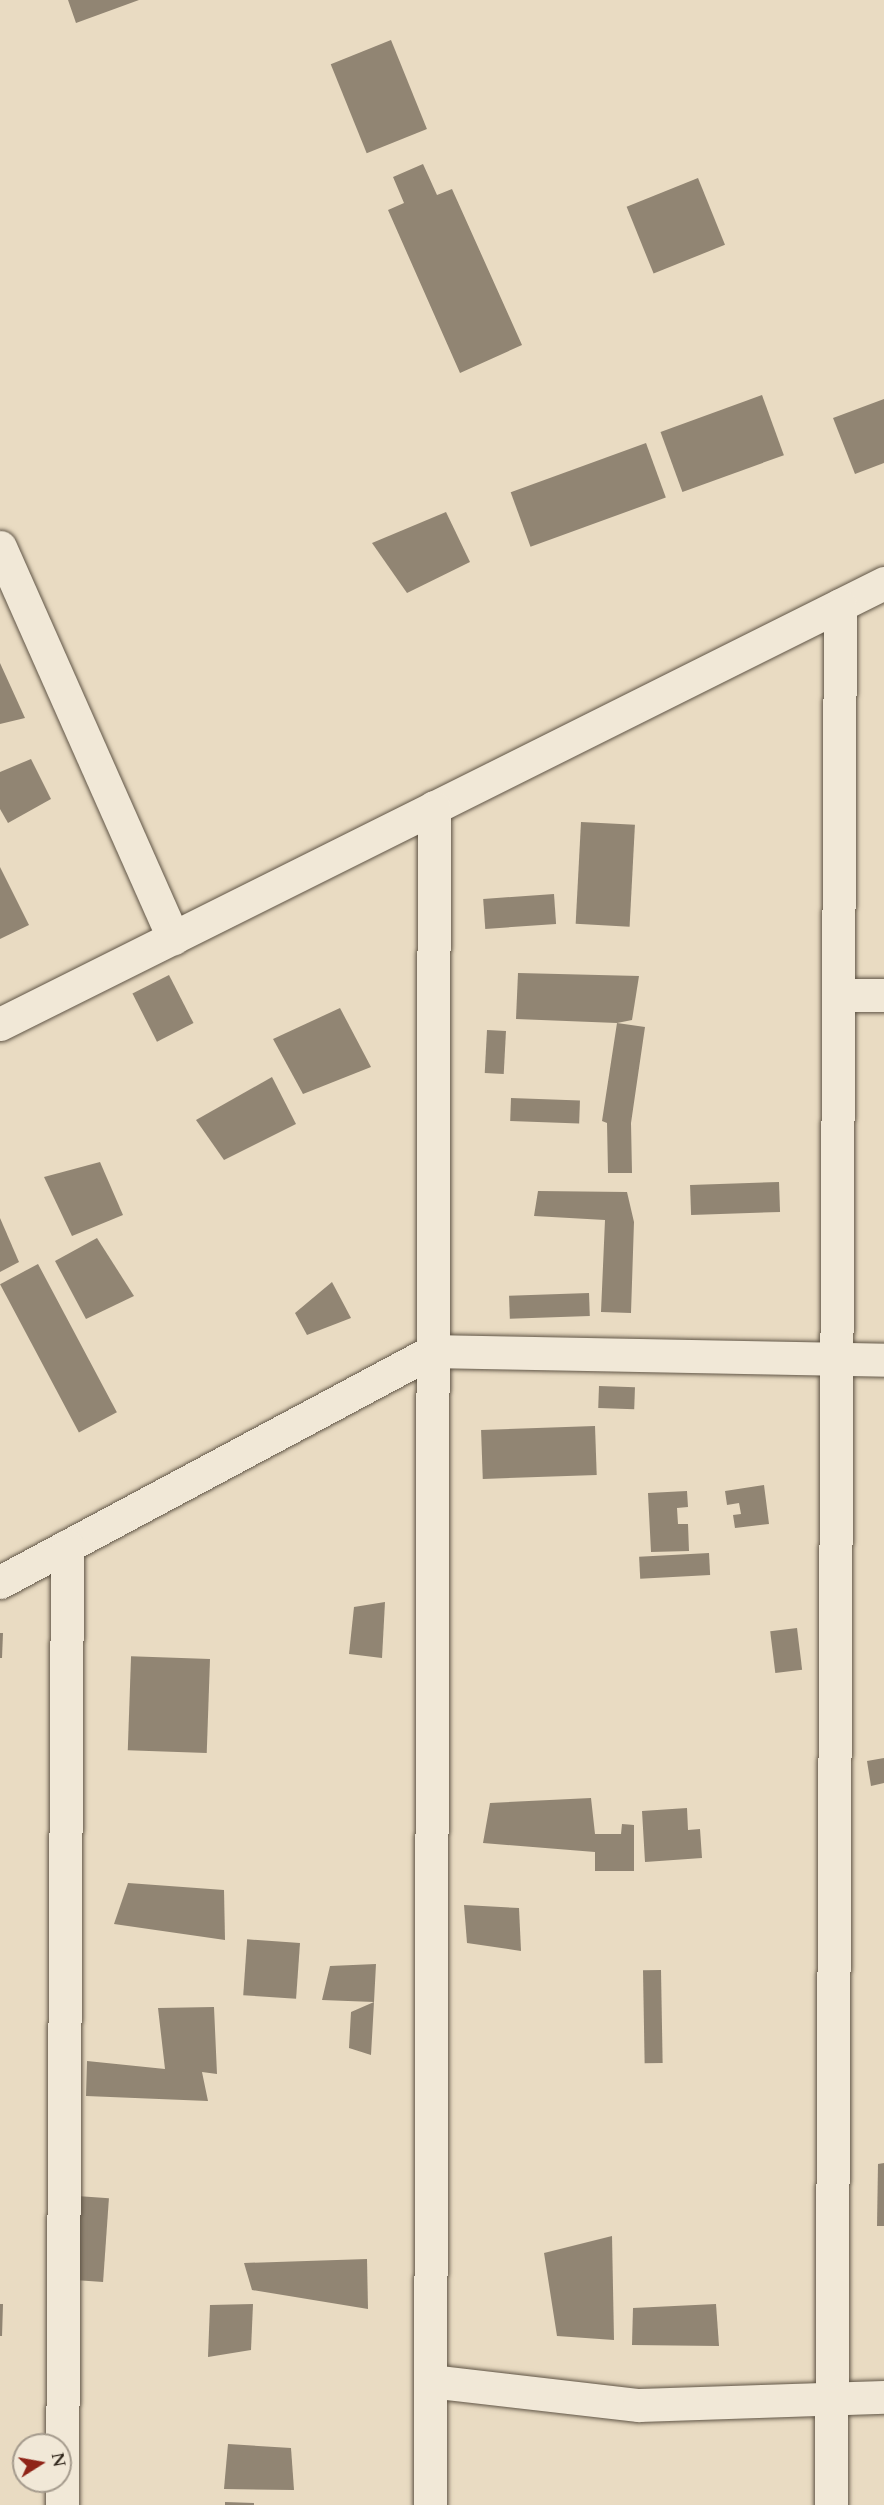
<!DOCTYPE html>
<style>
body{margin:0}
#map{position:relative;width:884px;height:2505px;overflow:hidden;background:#e9dbc2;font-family:Cardo,serif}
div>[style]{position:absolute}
.building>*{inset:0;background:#918573;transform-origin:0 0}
.roads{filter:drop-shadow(0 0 2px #605546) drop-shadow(0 0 2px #605546)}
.minor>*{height:33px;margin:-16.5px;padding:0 16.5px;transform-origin:16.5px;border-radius:16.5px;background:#f1e8d7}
span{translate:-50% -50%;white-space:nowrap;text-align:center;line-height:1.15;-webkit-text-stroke:6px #f1e8d7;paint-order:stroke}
.north{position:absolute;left:12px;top:2433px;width:60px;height:60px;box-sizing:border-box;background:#f1e8d7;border:2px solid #a59b8d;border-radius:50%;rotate:79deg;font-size:16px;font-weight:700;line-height:24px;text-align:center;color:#32281d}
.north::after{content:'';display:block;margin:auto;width:21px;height:27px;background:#8f2418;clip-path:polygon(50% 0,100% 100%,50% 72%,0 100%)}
</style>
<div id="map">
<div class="building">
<i style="clip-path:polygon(68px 0,139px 0,76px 23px)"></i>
<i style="left:391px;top:40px;width:96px;height:65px;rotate:68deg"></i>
<i style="clip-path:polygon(423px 164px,437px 195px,452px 189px,522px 345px,460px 373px,388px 210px,404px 203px,393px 177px)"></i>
<i style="left:698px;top:178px;width:72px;height:77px;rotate:68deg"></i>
<i style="left:762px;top:395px;width:64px;height:108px;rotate:70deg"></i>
<i style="clip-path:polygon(884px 399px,884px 463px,855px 474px,833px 418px)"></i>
<i style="left:646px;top:443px;width:58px;height:144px;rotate:70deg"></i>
<i style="clip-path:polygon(446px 512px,470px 562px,407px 593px,372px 543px)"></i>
<i style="clip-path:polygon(0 663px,25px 718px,0 724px)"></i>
<i style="clip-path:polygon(31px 759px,51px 799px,8px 823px,0 809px,0 772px)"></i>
<i style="left:581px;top:822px;width:54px;height:102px;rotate:3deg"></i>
<i style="clip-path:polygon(0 867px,29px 925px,0 939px)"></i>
<i style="left:554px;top:894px;width:30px;height:71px;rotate:86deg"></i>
<i style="clip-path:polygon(518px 973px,639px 976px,632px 1020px,617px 1023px,516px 1019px)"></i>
<i style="left:169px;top:975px;width:54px;height:41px;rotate:63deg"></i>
<i style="clip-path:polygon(340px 1008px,371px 1067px,303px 1094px,273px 1039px)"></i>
<i style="clip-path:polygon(617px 1023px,645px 1027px,631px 1123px,632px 1173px,608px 1173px,607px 1123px,602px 1121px)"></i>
<i style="left:487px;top:1030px;width:19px;height:43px;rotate:3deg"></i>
<i style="clip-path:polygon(272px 1077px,296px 1124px,224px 1160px,196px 1120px)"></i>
<i style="left:511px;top:1098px;width:69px;height:23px;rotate:2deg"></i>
<i style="clip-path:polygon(100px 1162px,123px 1215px,72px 1236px,44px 1177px)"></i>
<i style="left:779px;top:1182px;width:30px;height:89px;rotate:88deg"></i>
<i style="clip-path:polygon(538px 1191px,627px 1192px,634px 1222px,631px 1313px,601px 1312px,605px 1220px,534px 1216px)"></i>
<i style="clip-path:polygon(0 1218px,19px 1262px,0 1272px)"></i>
<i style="clip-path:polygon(97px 1238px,134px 1296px,86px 1319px,55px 1261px)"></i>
<i style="left:38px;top:1264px;width:168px;height:43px;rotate:62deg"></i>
<i style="clip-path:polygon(332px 1282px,351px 1318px,307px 1335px,295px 1313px)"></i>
<i style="left:589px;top:1293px;width:23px;height:80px;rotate:88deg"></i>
<i style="left:599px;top:1386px;width:36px;height:22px;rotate:2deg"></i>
<i style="left:595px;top:1426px;width:49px;height:114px;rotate:88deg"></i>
<i style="clip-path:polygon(764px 1485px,769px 1524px,735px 1528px,733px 1515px,741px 1514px,739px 1503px,727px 1505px,725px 1491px)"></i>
<i style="clip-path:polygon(687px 1491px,688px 1507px,677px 1508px,678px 1524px,688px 1524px,689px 1551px,651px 1552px,648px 1493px)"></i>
<i style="left:709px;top:1553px;width:22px;height:70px;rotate:87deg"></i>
<i style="clip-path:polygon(385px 1602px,382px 1658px,349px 1654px,354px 1607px)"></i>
<i style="left:797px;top:1628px;width:42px;height:27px;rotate:83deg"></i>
<i style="clip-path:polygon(0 1633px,3px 1633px,2px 1658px,0 1658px)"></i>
<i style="left:210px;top:1659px;width:94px;height:79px;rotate:92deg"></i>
<i style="clip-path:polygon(884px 1758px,884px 1783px,871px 1786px,867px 1761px)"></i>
<i style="clip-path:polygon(591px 1798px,595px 1834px,621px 1834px,622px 1824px,634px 1825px,634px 1871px,595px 1871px,595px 1852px,483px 1843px,490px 1803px)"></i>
<i style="clip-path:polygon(687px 1808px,688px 1830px,700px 1829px,702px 1858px,645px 1862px,642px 1811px)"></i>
<i style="clip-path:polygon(128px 1883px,224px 1890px,225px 1940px,114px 1924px)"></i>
<i style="clip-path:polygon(464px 1905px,519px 1908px,521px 1951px,467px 1943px)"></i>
<i style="left:300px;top:1943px;width:56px;height:53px;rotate:94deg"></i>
<i style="clip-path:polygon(376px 1964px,374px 2002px,371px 2055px,349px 2048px,351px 2012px,374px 2002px,322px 2000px,330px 1966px)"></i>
<i style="left:661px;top:1970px;width:93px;height:18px;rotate:89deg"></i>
<i style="clip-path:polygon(214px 2007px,217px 2074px,202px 2072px,208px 2101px,86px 2096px,87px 2061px,165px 2069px,158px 2008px)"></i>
<i style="clip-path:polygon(884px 2163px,884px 2226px,877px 2226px,878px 2164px)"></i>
<i style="left:77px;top:2196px;width:32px;height:84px;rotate:4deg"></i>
<i style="clip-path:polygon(612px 2236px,614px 2340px,557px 2336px,544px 2253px)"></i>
<i style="clip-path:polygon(367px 2259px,368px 2309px,252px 2290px,244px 2263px)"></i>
<i style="clip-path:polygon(0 2304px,3px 2304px,2px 2336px,0 2336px)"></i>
<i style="clip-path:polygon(253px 2304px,251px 2350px,208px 2357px,210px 2305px)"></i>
<i style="clip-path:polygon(716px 2304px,719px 2346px,632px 2345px,633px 2308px)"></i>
<i style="clip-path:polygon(228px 2444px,291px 2448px,294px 2490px,224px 2489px)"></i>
<i style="clip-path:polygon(225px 2502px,254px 2503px,254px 2505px,225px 2505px)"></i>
</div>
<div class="roads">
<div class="minor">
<i style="left:0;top:547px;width:428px;rotate:66.1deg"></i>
<i style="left:838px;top:995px;width:46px"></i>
<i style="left:0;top:1024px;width:988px;rotate:-26.51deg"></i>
<i style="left:0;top:1582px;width:491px;rotate:-28.1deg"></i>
<i style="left:433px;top:1351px;width:451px;rotate:1.1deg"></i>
<i style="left:430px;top:2381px;width:210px;rotate:6.6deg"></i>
<i style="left:639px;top:2405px;width:245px;rotate:-1.9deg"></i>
<i style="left:62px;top:2505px;width:959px;rotate:-89.7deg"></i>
<i style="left:430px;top:2505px;width:1698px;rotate:-89.87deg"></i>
<i style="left:831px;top:2505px;width:1900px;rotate:-89.73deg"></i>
</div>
</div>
<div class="north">N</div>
</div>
